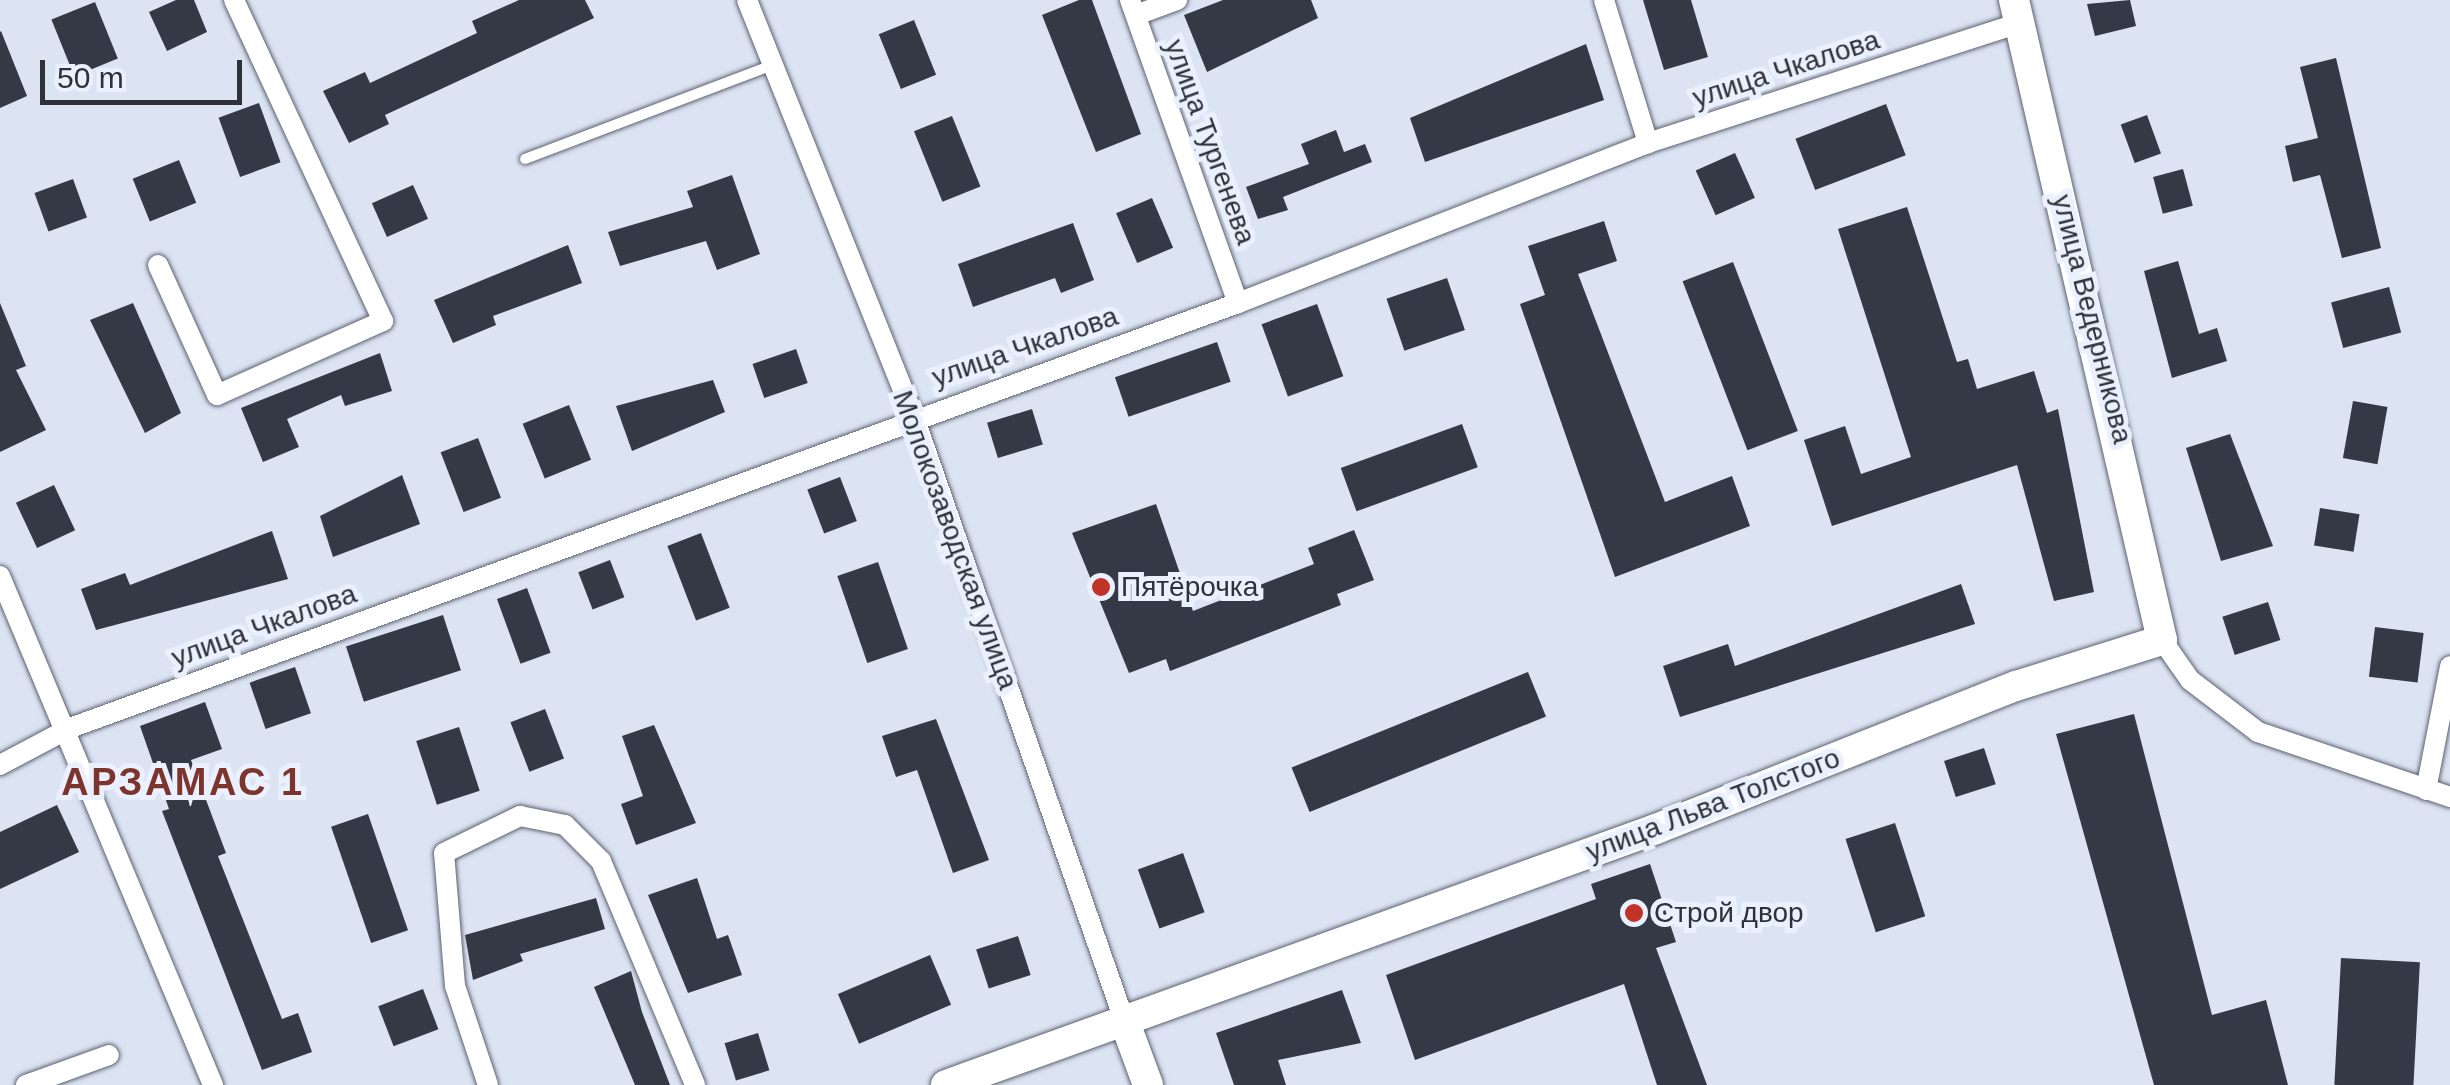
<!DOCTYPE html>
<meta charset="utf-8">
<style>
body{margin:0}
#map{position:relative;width:2450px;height:1085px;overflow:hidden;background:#dce3f3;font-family:Helvetica,sans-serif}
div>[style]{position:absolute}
.building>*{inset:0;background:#333945;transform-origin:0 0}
.roads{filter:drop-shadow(0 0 2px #5c6270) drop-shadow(0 0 2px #5c6270)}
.lane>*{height:10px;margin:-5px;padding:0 5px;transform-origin:5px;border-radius:5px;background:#fff}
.street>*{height:20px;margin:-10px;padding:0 10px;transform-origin:10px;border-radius:10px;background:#fff}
.secondary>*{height:30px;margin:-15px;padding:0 15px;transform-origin:15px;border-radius:15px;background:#fff}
.dots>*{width:28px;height:28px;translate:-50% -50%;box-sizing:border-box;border:5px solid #eaf0fd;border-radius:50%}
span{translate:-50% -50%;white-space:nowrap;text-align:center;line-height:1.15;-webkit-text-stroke:10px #eaf0fd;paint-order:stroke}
.street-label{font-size:28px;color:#2e3137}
.poi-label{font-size:28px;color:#2e3137}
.left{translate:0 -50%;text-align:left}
.district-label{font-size:38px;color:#7b352c;font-weight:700;letter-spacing:2.5px}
.scale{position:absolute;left:40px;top:60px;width:202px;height:45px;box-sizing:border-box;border:5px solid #2e3137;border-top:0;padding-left:12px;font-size:30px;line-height:35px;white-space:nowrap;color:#2e3137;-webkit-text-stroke:8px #eaf0fd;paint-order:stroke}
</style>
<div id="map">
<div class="building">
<i style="clip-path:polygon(176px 0,194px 0,207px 32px,167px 51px,149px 12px)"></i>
<i style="clip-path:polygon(519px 0,585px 0,594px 18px,385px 115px,389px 124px,349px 143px,323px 91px,365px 72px,370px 83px,477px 33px,472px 21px)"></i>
<i style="clip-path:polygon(1079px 0,1092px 0,1141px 134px,1096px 152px,1042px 15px)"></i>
<i style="clip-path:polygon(1223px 0,1311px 0,1318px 18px,1207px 72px,1184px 15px)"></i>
<i style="clip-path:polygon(1643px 0,1691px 0,1708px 57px,1664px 70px)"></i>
<i style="clip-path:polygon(2130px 0,2136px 26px,2095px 36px,2087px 4px)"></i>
<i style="left:95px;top:2px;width:61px;height:47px;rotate:68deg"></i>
<i style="left:914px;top:20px;width:59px;height:38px;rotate:68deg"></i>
<i style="clip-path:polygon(1px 31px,27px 96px,0 108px,0 32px)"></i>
<i style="clip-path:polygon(1586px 44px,1604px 100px,1425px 162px,1410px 118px)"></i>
<i style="clip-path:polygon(2336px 58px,2381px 248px,2342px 258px,2320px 175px,2293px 182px,2285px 146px,2318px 138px,2300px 67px)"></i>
<i style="left:259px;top:103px;width:63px;height:43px;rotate:70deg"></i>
<i style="left:1886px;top:104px;width:55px;height:97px;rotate:69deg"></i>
<i style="left:2147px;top:115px;width:41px;height:28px;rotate:70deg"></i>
<i style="left:952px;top:116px;width:76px;height:41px;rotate:68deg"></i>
<i style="clip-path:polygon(1336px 130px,1344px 152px,1365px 144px,1372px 162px,1283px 197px,1288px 210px,1258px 219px,1246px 187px,1309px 164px,1301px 144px)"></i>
<i style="left:1735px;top:153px;width:49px;height:43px;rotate:66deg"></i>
<i style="left:179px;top:160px;width:46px;height:50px;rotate:68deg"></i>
<i style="left:2183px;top:169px;width:38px;height:31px;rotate:75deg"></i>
<i style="clip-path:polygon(732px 175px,760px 254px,717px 270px,706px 241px,620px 266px,608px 232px,693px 207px,687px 191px)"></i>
<i style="left:73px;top:179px;width:41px;height:41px;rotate:70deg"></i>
<i style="left:413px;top:185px;width:37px;height:45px;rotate:66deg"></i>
<i style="left:1152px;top:198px;width:54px;height:39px;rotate:67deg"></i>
<i style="clip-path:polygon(1907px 207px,1957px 362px,1968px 359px,1977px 389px,2034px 371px,2047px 413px,2058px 409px,2094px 592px,2054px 601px,2017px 465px,1832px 526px,1804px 440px,1845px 426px,1861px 474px,1911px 457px,1838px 229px)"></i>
<i style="clip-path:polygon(1604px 221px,1617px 261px,1578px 274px,1665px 502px,1732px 476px,1750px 526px,1615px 577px,1520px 304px,1545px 295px,1528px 246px)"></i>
<i style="clip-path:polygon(1073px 223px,1094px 280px,1061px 293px,1055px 278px,973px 307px,958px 264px)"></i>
<i style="clip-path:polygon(568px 245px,582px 283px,493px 316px,496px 325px,453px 343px,434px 300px)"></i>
<i style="clip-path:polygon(2178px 261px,2199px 334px,2217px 328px,2227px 361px,2172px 378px,2144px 271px)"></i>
<i style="left:1733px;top:262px;width:181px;height:54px;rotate:69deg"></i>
<i style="left:1447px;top:278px;width:55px;height:64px;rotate:71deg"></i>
<i style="left:2389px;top:287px;width:47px;height:60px;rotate:75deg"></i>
<i style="clip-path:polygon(0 303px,26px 366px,16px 370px,46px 430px,0 452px)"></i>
<i style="clip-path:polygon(133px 303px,181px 413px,145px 433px,90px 320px)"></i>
<i style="left:1317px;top:304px;width:77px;height:59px;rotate:70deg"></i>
<i style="left:1217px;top:342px;width:42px;height:108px;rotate:71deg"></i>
<i style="left:796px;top:349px;width:36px;height:46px;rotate:71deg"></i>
<i style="clip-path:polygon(380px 353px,392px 391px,345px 406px,341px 395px,287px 419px,299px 447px,263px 462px,241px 408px)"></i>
<i style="clip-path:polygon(713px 380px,725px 412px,632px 451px,616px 406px)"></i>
<i style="left:2353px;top:401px;width:35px;height:58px;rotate:10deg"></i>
<i style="left:569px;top:405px;width:59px;height:50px;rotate:68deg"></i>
<i style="left:1032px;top:409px;width:37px;height:47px;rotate:73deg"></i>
<i style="left:1462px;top:424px;width:46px;height:129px;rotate:70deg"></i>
<i style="clip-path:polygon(2230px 434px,2273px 546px,2221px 561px,2186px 448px)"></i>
<i style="left:478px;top:438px;width:64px;height:40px;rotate:69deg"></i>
<i style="clip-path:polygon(402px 475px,420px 524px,333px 557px,320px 516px)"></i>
<i style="left:840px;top:477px;width:47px;height:35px;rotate:69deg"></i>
<i style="left:54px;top:485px;width:50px;height:42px;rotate:65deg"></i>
<i style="clip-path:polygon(1156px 504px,1193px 611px,1314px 564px,1308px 548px,1354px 530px,1374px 580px,1337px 594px,1341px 605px,1170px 671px,1166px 659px,1129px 673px,1072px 533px)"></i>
<i style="left:2320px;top:508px;width:40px;height:38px;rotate:9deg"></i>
<i style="clip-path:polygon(272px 531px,288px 579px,96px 630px,81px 589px,125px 573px,130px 585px)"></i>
<i style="left:701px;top:533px;width:80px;height:36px;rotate:69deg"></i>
<i style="left:610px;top:560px;width:40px;height:34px;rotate:69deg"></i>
<i style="left:878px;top:562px;width:92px;height:43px;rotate:71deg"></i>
<i style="clip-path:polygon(1961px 584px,1975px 624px,1680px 717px,1663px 666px,1728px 644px,1735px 666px)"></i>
<i style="left:527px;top:588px;width:69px;height:32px;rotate:70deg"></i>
<i style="left:2268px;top:602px;width:40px;height:48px;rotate:72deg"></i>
<i style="left:443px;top:615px;width:58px;height:102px;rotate:72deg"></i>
<i style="left:2375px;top:627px;width:49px;height:50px;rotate:7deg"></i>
<i style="left:295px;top:667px;width:49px;height:48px;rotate:71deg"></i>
<i style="left:1528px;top:672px;width:48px;height:255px;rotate:68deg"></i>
<i style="clip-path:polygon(205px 702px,222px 749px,191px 760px,226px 853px,218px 856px,282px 1019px,298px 1013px,312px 1052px,262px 1070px,162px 811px,169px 809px,140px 726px)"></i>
<i style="left:545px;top:709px;width:53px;height:37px;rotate:69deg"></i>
<i style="clip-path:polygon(2134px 714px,2212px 1015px,2266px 1000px,2288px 1085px,2154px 1085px,2056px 734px)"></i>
<i style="clip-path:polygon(936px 719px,989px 860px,953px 873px,917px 770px,896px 777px,882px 736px)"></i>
<i style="clip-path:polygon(654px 725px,696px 823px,636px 845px,621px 804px,643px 796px,622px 736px)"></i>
<i style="left:459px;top:727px;width:67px;height:45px;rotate:72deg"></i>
<i style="left:1984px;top:748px;width:38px;height:42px;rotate:72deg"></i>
<i style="clip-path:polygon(57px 805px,79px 852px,0 889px,0 832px)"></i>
<i style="left:368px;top:814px;width:123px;height:39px;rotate:71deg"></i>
<i style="left:1895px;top:823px;width:98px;height:52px;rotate:72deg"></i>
<i style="left:1183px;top:853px;width:63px;height:48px;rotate:70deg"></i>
<i style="clip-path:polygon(1650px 864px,1676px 942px,1656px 948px,1707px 1085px,1657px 1085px,1624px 984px,1415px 1060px,1386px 975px,1596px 899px,1591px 884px)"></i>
<i style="clip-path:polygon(697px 878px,717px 939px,728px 935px,742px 975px,688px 993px,648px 895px)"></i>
<i style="clip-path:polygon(596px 898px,605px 929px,520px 954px,523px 961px,473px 980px,465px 935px)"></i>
<i style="left:1018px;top:936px;width:41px;height:44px;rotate:72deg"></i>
<i style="left:930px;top:955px;width:54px;height:100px;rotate:67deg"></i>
<i style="left:2341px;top:958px;width:79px;height:127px;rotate:3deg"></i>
<i style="clip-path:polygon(631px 971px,642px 1012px,670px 1085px,635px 1085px,594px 987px)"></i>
<i style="left:423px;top:989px;width:43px;height:48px;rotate:69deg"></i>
<i style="clip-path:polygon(1342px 990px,1361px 1043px,1278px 1060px,1286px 1085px,1234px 1085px,1216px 1033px)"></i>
<i style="left:758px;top:1033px;width:39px;height:35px;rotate:73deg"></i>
</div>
<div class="roads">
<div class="lane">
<i style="left:525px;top:159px;width:264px;rotate:-20.8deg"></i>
</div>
<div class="street">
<i style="left:747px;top:0;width:446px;rotate:68.2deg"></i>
<i style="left:913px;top:414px;width:642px;rotate:70.8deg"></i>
<i style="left:1130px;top:0;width:322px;rotate:70.4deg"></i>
<i style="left:1604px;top:0;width:150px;rotate:72.9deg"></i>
<i style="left:1136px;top:15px;width:44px;rotate:-20.1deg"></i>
<i style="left:158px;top:265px;width:143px;rotate:65.6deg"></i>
<i style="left:217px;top:395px;width:182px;rotate:-24deg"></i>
<i style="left:383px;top:321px;width:354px;rotate:-114.9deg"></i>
<i style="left:0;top:576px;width:552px;rotate:67.29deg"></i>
<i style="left:2162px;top:640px;width:49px;rotate:55deg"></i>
<i style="left:2190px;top:680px;width:86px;rotate:37.4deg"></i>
<i style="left:2258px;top:732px;width:203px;rotate:18.7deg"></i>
<i style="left:0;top:765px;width:79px;rotate:-27.9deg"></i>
<i style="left:70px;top:728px;width:1243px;rotate:-19.99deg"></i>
<i style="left:1238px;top:303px;width:440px;rotate:-21.3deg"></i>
<i style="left:1648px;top:143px;width:391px;rotate:-17.9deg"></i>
<i style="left:2426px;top:790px;width:126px;rotate:-79deg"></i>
<i style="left:26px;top:1085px;width:88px;rotate:-19.9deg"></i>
<i style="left:488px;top:1085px;width:104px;rotate:-108.4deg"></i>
<i style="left:455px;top:986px;width:133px;rotate:-94.7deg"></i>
<i style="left:444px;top:853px;width:85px;rotate:-26deg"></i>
<i style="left:520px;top:816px;width:46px;rotate:11.3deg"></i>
<i style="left:565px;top:825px;width:51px;rotate:45deg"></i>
<i style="left:601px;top:861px;width:243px;rotate:67.2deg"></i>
</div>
<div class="secondary">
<i style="left:1124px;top:1020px;width:69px;rotate:69.7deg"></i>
<i style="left:946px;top:1085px;width:755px;rotate:-19.83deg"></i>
<i style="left:1656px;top:829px;width:387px;rotate:-21.7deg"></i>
<i style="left:2016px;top:686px;width:153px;rotate:-17.5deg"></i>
<i style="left:2162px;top:640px;width:657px;rotate:-103.02deg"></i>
</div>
</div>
<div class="dots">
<i style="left:1101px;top:587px;background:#c03326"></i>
<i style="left:1634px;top:913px;background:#c03326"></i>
</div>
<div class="street-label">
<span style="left:1786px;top:69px;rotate:-18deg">улица Чкалова</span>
<span style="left:1210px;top:142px;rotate:70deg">улица Тургенева</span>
<span style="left:2092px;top:319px;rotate:76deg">улица Ведерникова</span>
<span style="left:1025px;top:347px;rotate:-19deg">улица Чкалова</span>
<span style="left:955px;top:540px;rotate:70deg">Молокозаводская улица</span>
<span style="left:264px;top:626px;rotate:-20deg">улица Чкалова</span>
<span style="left:1713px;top:805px;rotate:-21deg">улица Льва Толстого</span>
</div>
<div class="poi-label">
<span class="left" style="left:1121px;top:587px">Пятёрочка</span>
<span class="left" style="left:1654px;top:913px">Строй двор</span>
</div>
<div class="district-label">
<span style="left:183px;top:783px">АРЗАМАС 1</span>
</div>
<div class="scale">50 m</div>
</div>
